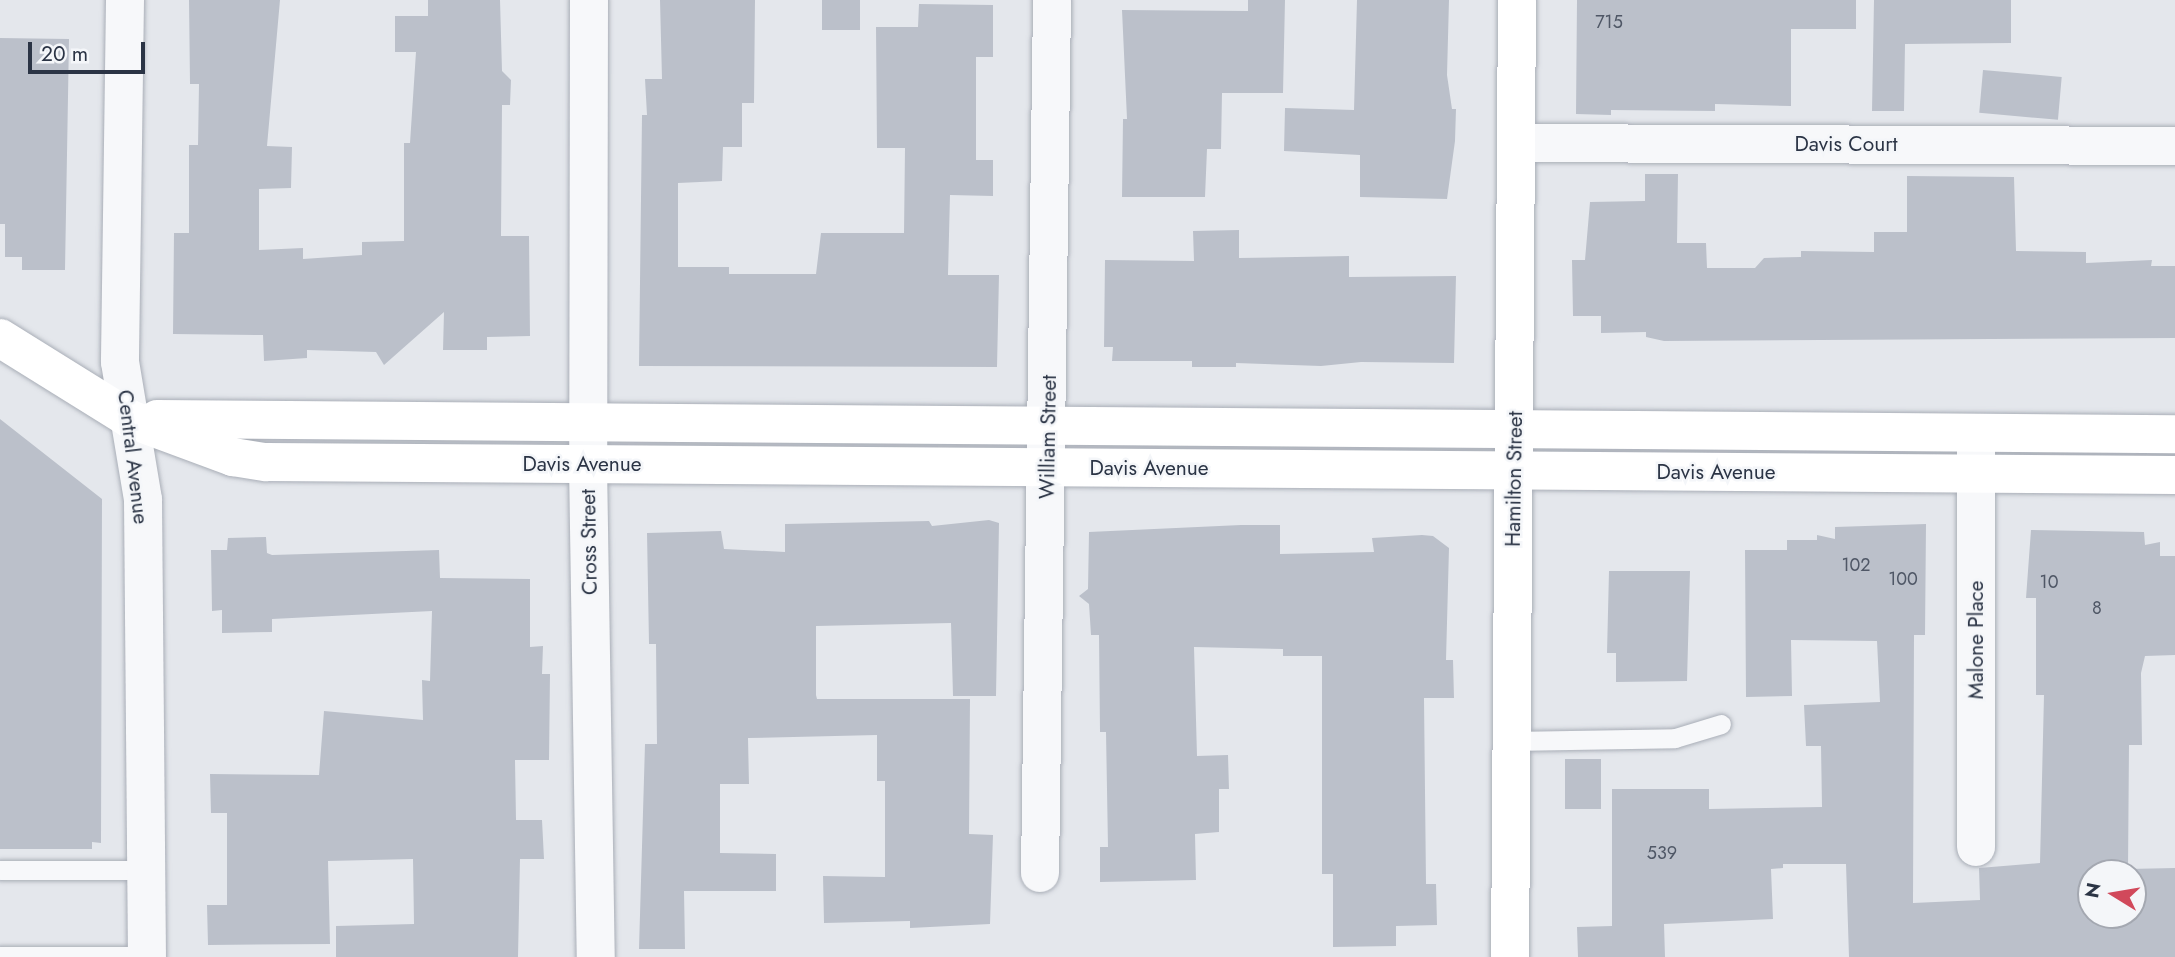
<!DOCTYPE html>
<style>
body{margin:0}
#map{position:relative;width:2175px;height:957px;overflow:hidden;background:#e4e7ec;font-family:Jost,sans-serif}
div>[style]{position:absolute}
.building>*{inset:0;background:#bbc0ca;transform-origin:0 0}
.roads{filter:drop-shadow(0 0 2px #a9aeb7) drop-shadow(0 0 2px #a9aeb7)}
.lane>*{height:19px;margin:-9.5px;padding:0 9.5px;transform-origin:9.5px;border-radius:9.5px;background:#f7f8fa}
.street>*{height:38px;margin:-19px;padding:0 19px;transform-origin:19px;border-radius:19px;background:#f7f8fa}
.secondary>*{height:38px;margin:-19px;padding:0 19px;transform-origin:19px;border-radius:19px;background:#fff}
span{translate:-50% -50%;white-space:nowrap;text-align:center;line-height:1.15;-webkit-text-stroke:5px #f4f6f9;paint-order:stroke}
.number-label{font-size:18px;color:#4f5766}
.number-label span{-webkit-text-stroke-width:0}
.street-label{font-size:21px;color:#2b3445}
.north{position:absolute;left:2077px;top:859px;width:70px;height:70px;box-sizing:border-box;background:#f4f6f9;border:2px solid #a4a8b1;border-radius:50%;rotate:281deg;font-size:19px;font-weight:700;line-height:28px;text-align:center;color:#2b3445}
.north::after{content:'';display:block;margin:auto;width:24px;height:32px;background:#d1495b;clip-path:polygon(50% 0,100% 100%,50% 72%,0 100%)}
.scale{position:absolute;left:28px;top:42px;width:117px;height:32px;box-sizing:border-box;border:4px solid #2b3445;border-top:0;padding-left:9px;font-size:21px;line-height:24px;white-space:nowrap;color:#2b3445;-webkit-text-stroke:5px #f4f6f9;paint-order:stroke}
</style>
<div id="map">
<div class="building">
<i style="clip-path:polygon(189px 0,280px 0,267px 146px,292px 147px,291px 188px,259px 189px,259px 250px,303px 248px,303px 259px,362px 255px,362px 242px,404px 241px,404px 143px,410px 143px,416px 52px,395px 52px,395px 16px,428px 16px,428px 0,500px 0,502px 71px,511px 80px,510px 105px,502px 105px,501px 236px,529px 236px,530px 336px,487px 337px,487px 350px,443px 350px,444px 312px,384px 365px,376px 352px,307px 350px,307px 358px,264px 361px,263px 335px,173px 334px,174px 233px,189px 233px,189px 145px,198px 145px,199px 84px,190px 84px)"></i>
<i style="clip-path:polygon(660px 0,755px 0,754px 103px,742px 103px,742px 147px,723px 147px,722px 181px,678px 183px,678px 267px,729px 267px,729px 274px,816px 274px,821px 233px,904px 233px,905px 148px,877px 148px,876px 27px,918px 27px,919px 4px,993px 5px,993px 57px,976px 57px,976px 160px,993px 160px,993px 196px,950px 195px,948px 275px,999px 275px,997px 367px,639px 366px,642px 115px,647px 115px,645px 79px,662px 79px)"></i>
<i style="left:822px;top:0;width:38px;height:30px"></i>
<i style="clip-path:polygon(1248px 0,1285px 0,1283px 93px,1222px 93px,1221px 149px,1207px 149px,1205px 197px,1122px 197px,1123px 119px,1127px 119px,1122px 10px,1248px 11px)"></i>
<i style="clip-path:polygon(1357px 0,1449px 0,1447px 75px,1452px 109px,1456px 109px,1455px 141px,1447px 199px,1360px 197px,1360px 155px,1284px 151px,1285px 108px,1354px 110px)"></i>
<i style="clip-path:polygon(1577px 0,1856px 0,1856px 29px,1791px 29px,1791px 106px,1715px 104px,1715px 111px,1611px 110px,1611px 115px,1576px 114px)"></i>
<i style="clip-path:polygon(1874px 0,2011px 0,2011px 43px,1905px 44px,1904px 111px,1872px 111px)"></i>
<i style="clip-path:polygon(0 38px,69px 39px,65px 270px,22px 270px,22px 257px,5px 257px,5px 224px,0 224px)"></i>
<i style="left:1983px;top:70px;width:79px;height:43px;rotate:5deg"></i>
<i style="clip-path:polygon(1645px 174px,1678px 174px,1677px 243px,1706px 243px,1707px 268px,1755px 268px,1764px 258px,1801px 257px,1801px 251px,1874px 252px,1874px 232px,1907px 232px,1907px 176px,2014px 177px,2016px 251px,2086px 252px,2086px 263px,2152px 260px,2151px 266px,2175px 266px,2175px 338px,1664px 341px,1646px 337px,1646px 332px,1601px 333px,1601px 316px,1573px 316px,1572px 260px,1585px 260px,1590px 202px,1645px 201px)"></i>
<i style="clip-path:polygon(1239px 230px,1239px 258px,1349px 256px,1349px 277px,1456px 276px,1454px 363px,1361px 362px,1321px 366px,1236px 363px,1236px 367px,1192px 367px,1192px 361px,1112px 361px,1113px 347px,1104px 347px,1105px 260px,1194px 261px,1193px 231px)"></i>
<i style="clip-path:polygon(0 419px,102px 499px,101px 843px,92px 842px,92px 849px,0 849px)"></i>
<i style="clip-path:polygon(989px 520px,999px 523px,996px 696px,953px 696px,951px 623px,816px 626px,816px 695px,817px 699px,970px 699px,969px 834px,993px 835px,990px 924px,910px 928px,910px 921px,824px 923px,823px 876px,885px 877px,885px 781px,877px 781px,877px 735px,748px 738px,749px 784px,720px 784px,720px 853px,776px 854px,776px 891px,684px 891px,685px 949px,639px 949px,645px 744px,657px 744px,656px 644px,649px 644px,647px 533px,721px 531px,724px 549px,785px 552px,785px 524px,929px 521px,932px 526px)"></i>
<i style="clip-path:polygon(evenodd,1926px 524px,1925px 635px,1914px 635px,1913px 903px,1980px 900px,1979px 868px,2040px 863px,2044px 695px,2036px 695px,2036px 598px,2026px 598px,2031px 530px,2144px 532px,2145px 545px,2160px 542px,2160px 556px,2175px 556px,2175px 655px,2145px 656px,2141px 673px,2142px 745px,2129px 745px,2128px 869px,2175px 868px,2175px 957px,1849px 957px,1846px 864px,1783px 864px,1783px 868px,1771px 869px,1773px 919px,1664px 924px,1665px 957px,1578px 957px,1577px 927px,1612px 926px,1612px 789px,1709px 789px,1709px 809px,1822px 807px,1821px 746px,1806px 746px,1804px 705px,1880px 702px,1877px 641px,1791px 640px,1792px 696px,1746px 697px,1745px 550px,1787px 550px,1787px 540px,1817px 540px,1817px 535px,1835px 539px,1835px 527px,1926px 524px,2091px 873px,2133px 873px,2133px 915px,2091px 915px,2091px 873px)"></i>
<i style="clip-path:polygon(1241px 525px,1280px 525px,1280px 554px,1374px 552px,1372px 538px,1422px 535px,1433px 536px,1449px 548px,1446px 660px,1453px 660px,1454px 698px,1424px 698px,1426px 884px,1436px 884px,1437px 925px,1396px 926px,1396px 946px,1333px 947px,1333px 874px,1322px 874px,1322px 656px,1283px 656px,1283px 649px,1194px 647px,1197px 756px,1228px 755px,1229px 789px,1219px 789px,1219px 832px,1195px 834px,1196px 880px,1100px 882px,1100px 847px,1108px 847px,1106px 732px,1100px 732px,1099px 635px,1091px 635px,1089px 604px,1079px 596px,1088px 589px,1089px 532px)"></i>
<i style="clip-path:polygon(266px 537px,267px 553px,272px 555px,439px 550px,440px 578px,530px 579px,530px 647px,543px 646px,542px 674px,550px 674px,549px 760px,515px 760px,516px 820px,542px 820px,544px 859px,520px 859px,518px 957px,336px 957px,336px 926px,414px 924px,413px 859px,328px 861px,330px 944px,208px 945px,207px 905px,227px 905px,227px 813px,211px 813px,210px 774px,319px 775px,324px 711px,423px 720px,422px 680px,430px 681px,432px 611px,272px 619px,272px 632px,222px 633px,222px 610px,212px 611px,211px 550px,227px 550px,228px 538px)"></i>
<i style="clip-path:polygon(1609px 571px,1690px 571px,1687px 681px,1616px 682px,1616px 653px,1607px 653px)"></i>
<i style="left:1601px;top:759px;width:50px;height:36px;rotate:90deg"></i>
</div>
<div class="roads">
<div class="lane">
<i style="left:1511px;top:741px;width:164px;rotate:-1deg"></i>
<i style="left:1675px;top:738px;width:48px;rotate:-16.9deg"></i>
<i style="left:0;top:870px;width:146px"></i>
<i style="left:0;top:956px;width:147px"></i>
</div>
<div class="street">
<i style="left:125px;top:0;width:362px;rotate:90.8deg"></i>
<i style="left:120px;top:362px;width:140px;rotate:80.5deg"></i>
<i style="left:143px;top:500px;width:457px;rotate:89.5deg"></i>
<i style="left:589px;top:0;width:464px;rotate:90.1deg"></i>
<i style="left:588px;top:464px;width:493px;rotate:89.1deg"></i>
<i style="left:1516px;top:143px;width:659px;rotate:0.26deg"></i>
<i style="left:1976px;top:439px;width:408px;rotate:90deg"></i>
<i style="left:1040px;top:873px;width:873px;rotate:-89.21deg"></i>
</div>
<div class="secondary">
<i style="left:0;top:338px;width:153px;rotate:31.9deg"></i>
<i style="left:130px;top:419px;width:110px;rotate:20.3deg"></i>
<i style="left:233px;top:457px;width:33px;rotate:9deg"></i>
<i style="left:266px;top:462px;width:1909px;rotate:0.39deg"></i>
<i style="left:157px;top:419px;width:2018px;rotate:0.43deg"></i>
<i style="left:1510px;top:957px;width:957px;rotate:-89.58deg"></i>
</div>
</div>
<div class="number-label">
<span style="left:1609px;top:22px">715</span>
<span style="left:1856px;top:565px">102</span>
<span style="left:1903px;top:579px">100</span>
<span style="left:2049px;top:582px">10</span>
<span style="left:2097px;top:608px">8</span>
<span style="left:1662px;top:853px">539</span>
</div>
<div class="street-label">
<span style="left:1846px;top:144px">Davis Court</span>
<span style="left:1048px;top:437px;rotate:-89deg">William Street</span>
<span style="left:133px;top:457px;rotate:83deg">Central Avenue</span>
<span style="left:582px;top:464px">Davis Avenue</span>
<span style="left:1149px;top:468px">Davis Avenue</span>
<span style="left:1716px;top:472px">Davis Avenue</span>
<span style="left:1514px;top:479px;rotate:-89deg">Hamilton Street</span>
<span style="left:589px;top:542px;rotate:-91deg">Cross Street</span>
<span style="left:1976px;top:640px;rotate:-90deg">Malone Place</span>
</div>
<div class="north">N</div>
<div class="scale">20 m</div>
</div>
